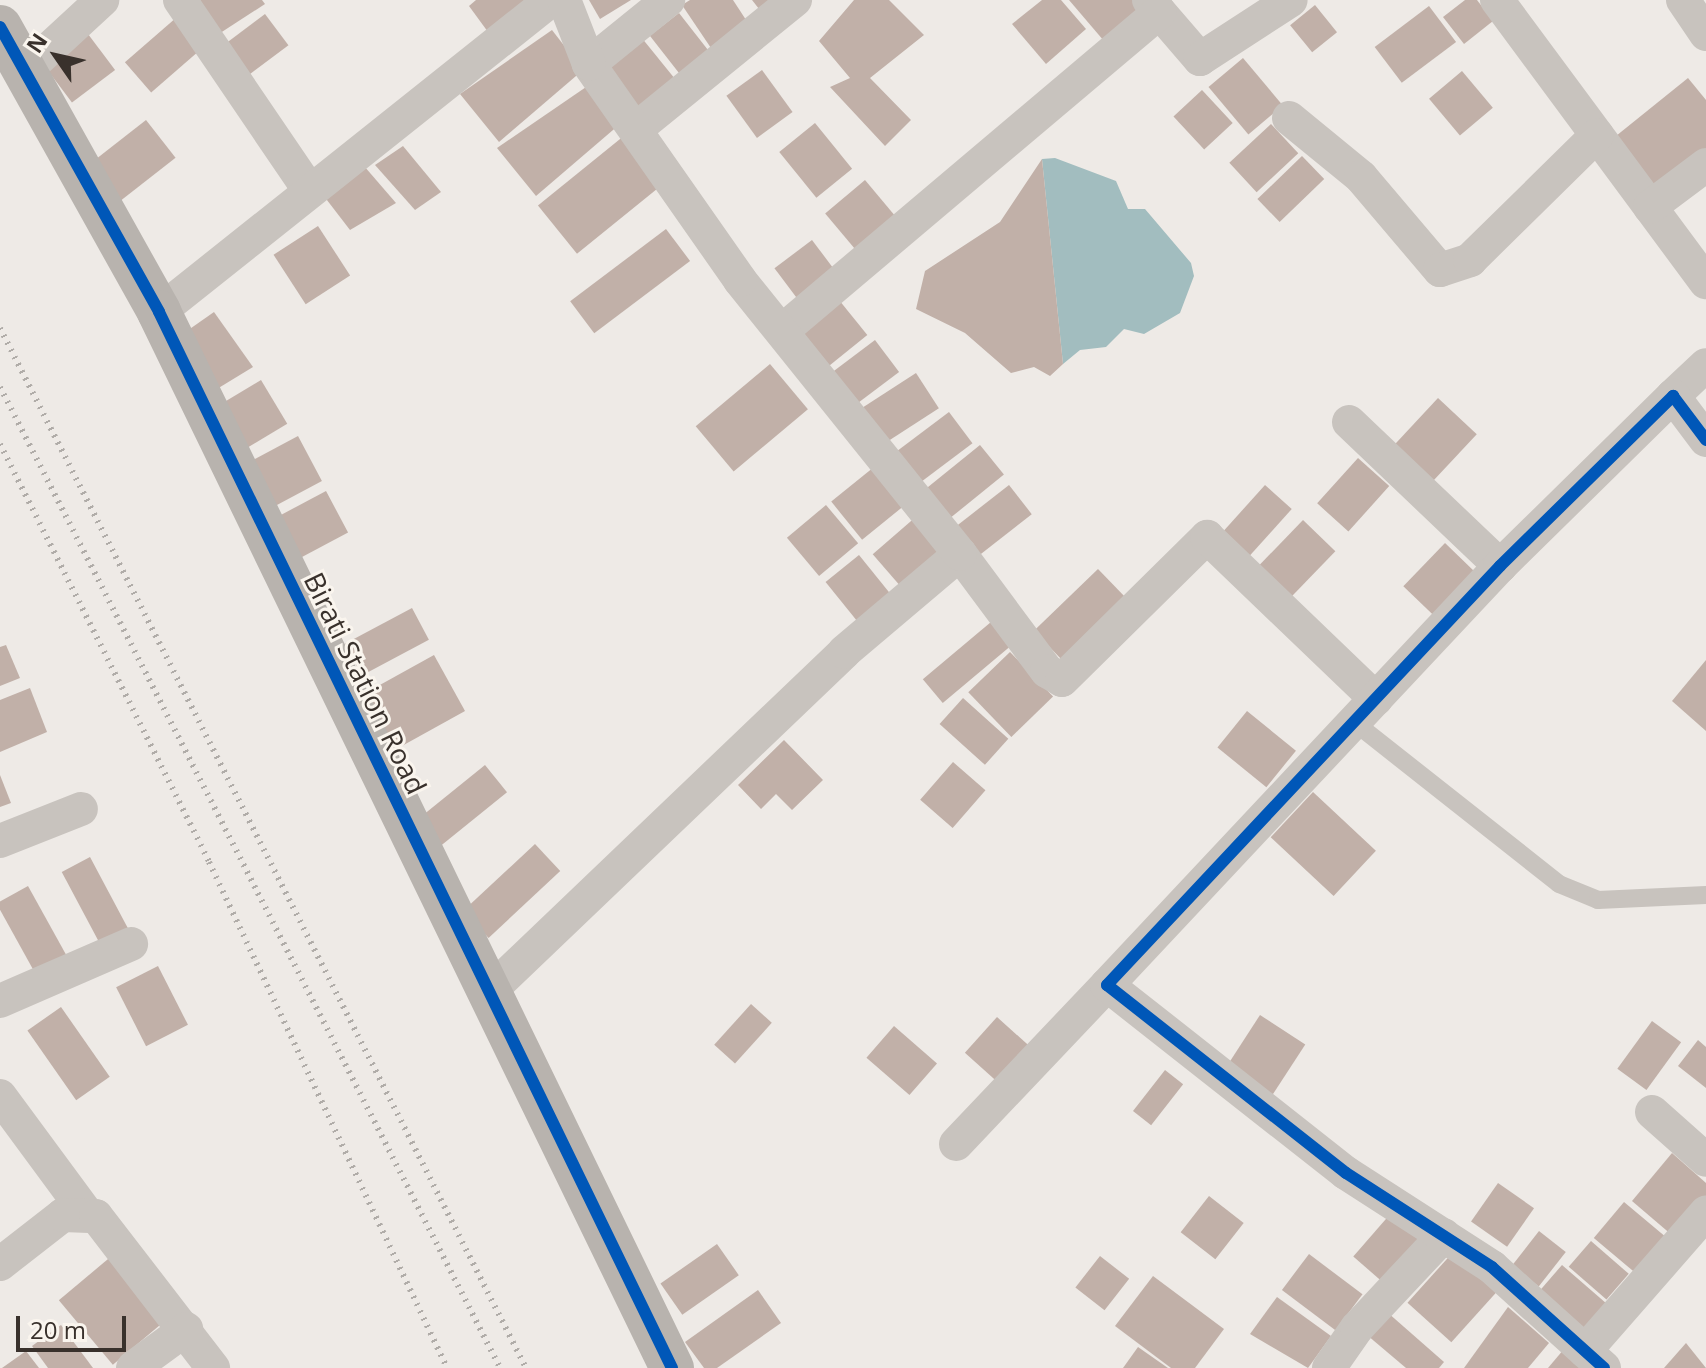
<!DOCTYPE html>
<style>
body{margin:0}
#map{position:relative;width:1706px;height:1368px;overflow:hidden;background:#eeeae6;font-family:"Open Sans",sans-serif}
div>[style]{position:absolute}
.water>*{inset:0;background:#a2bdbf}
.building>*{inset:0;background:#c1b0a8;transform-origin:0 0}
.lane>*{height:18px;margin:-9px;padding:0 9px;transform-origin:9px;border-radius:9px;background:#c8c3be}
.street>*{height:34px;margin:-17px;padding:0 17px;transform-origin:17px;border-radius:17px;background:#c8c3be}
.secondary>*{height:44px;margin:-22px;padding:0 22px;transform-origin:22px;border-radius:22px;background:#b8b3ae}
.rail>*{height:6px;margin-top:-3px;transform-origin:0;background:repeating-linear-gradient(90deg,#b0aca8 0 2px,transparent 0 8px)}
.cycleway>*{height:12px;margin:-6px;padding:0 6px;transform-origin:6px;border-radius:6px;background:#0057b8}
span{translate:-50% -50%;white-space:nowrap;text-align:center;line-height:1.15;-webkit-text-stroke:6px #faf5ee;paint-order:stroke}
.street-label{font-size:28px;color:#39312c}
.north{position:absolute;left:16px;top:16px;width:80px;height:80px;-webkit-text-stroke:6px #faf5ee;paint-order:stroke;rotate:304deg;font-size:22px;font-weight:700;line-height:32px;text-align:center;color:#39312c}
.north::after{content:'';display:block;margin:auto;width:28px;height:36px;background:#39312c;clip-path:polygon(50% 0,100% 100%,50% 72%,0 100%)}
.scale{position:absolute;left:16px;top:1316px;width:110px;height:36px;box-sizing:border-box;border:4px solid #39312c;border-top:0;padding-left:10px;font-size:24px;line-height:28px;white-space:nowrap;color:#39312c;-webkit-text-stroke:6px #faf5ee;paint-order:stroke}
</style>
<div id="map">
<div class="water">
<i style="clip-path:polygon(1055px 158px,1116px 181px,1128px 209px,1145px 209px,1191px 263px,1194px 276px,1180px 313px,1144px 334px,1124px 329px,1106px 347px,1080px 350px,1063px 364px,1042px 159px)"></i>
</div>
<div class="building">
<i style="clip-path:polygon(200px 0,262px 0,265px 4px,211px 39px)"></i>
<i style="clip-path:polygon(476px 0,532px 0,488px 32px,469px 6px)"></i>
<i style="clip-path:polygon(589px 0,631px 0,600px 19px)"></i>
<i style="clip-path:polygon(690px 0,733px 0,750px 26px,713px 51px,682px 5px)"></i>
<i style="clip-path:polygon(752px 0,781px 0,763px 14px)"></i>
<i style="clip-path:polygon(854px 0,889px 0,924px 35px,870px 78px,911px 120px,885px 146px,830px 87px,850px 78px,819px 41px)"></i>
<i style="clip-path:polygon(1042px 0,1061px 0,1086px 29px,1046px 64px,1012px 24px)"></i>
<i style="clip-path:polygon(1069px 0,1140px 0,1145px 6px,1104px 41px)"></i>
<i style="clip-path:polygon(1465px 0,1477px 0,1493px 21px,1464px 44px,1443px 17px)"></i>
<i style="left:1315px;top:5px;width:35px;height:32px;rotate:51deg"></i>
<i style="left:1429px;top:6px;width:45px;height:68px;rotate:53deg"></i>
<i style="left:679px;top:13px;width:48px;height:37px;rotate:52deg"></i>
<i style="left:265px;top:14px;width:39px;height:60px;rotate:53deg"></i>
<i style="left:177px;top:17px;width:40px;height:69px;rotate:49deg"></i>
<i style="clip-path:polygon(552px 30px,583px 70px,499px 142px,460px 94px)"></i>
<i style="left:637px;top:32px;width:63px;height:55px;rotate:51deg"></i>
<i style="left:88px;top:34px;width:45px;height:54px;rotate:53deg"></i>
<i style="left:1243px;top:58px;width:62px;height:45px;rotate:50deg"></i>
<i style="left:762px;top:70px;width:52px;height:44px;rotate:54deg"></i>
<i style="left:1462px;top:71px;width:48px;height:43px;rotate:50deg"></i>
<i style="clip-path:polygon(1688px 78px,1706px 100px,1706px 153px,1659px 191px,1616px 136px)"></i>
<i style="clip-path:polygon(589px 85px,620px 124px,536px 196px,497px 148px)"></i>
<i style="left:1202px;top:90px;width:45px;height:39px;rotate:47deg"></i>
<i style="left:146px;top:120px;width:48px;height:69px;rotate:52deg"></i>
<i style="left:815px;top:123px;width:59px;height:46px;rotate:51deg"></i>
<i style="left:1271px;top:124px;width:40px;height:57px;rotate:47deg"></i>
<i style="left:625px;top:135px;width:62px;height:112px;rotate:51deg"></i>
<i style="clip-path:polygon(403px 146px,441px 192px,415px 210px,375px 165px)"></i>
<i style="left:1302px;top:156px;width:32px;height:62px;rotate:46deg"></i>
<i style="clip-path:polygon(358px 159px,396px 203px,350px 230px,320px 191px)"></i>
<i style="clip-path:polygon(1042px 159px,1063px 364px,1050px 376px,1034px 367px,1011px 373px,965px 333px,916px 309px,925px 271px,1000px 222px)"></i>
<i style="left:865px;top:180px;width:56px;height:52px;rotate:50deg"></i>
<i style="left:318px;top:226px;width:59px;height:53px;rotate:57deg"></i>
<i style="left:666px;top:229px;width:40px;height:120px;rotate:53deg"></i>
<i style="left:812px;top:240px;width:45px;height:47px;rotate:53deg"></i>
<i style="left:839px;top:300px;width:45px;height:63px;rotate:51deg"></i>
<i style="clip-path:polygon(214px 312px,253px 367px,212px 392px,184px 333px)"></i>
<i style="left:875px;top:340px;width:40px;height:64px;rotate:53deg"></i>
<i style="left:770px;top:364px;width:59px;height:97px;rotate:50deg"></i>
<i style="left:916px;top:373px;width:42px;height:70px;rotate:57deg"></i>
<i style="left:261px;top:380px;width:51px;height:52px;rotate:59deg"></i>
<i style="left:1438px;top:398px;width:53px;height:71px;rotate:43deg"></i>
<i style="left:949px;top:412px;width:39px;height:67px;rotate:53deg"></i>
<i style="left:298px;top:436px;width:51px;height:60px;rotate:62deg"></i>
<i style="left:980px;top:445px;width:38px;height:68px;rotate:51deg"></i>
<i style="left:1358px;top:458px;width:42px;height:61px;rotate:42deg"></i>
<i style="left:874px;top:467px;width:49px;height:55px;rotate:51deg"></i>
<i style="left:1009px;top:485px;width:37px;height:67px;rotate:52deg"></i>
<i style="left:1265px;top:485px;width:36px;height:73px;rotate:42deg"></i>
<i style="left:326px;top:491px;width:47px;height:58px;rotate:62deg"></i>
<i style="left:826px;top:505px;width:50px;height:51px;rotate:50deg"></i>
<i style="left:918px;top:515px;width:44px;height:60px;rotate:49deg"></i>
<i style="left:1303px;top:520px;width:45px;height:71px;rotate:44deg"></i>
<i style="left:1445px;top:543px;width:46px;height:60px;rotate:44deg"></i>
<i style="left:859px;top:555px;width:51px;height:43px;rotate:51deg"></i>
<i style="left:1098px;top:569px;width:47px;height:89px;rotate:46deg"></i>
<i style="left:412px;top:608px;width:36px;height:76px;rotate:62deg"></i>
<i style="left:991px;top:622px;width:31px;height:89px;rotate:50deg"></i>
<i style="clip-path:polygon(6px 645px,20px 678px,0 686px,0 647px)"></i>
<i style="left:1010px;top:652px;width:62px;height:58px;rotate:46deg"></i>
<i style="left:434px;top:655px;width:64px;height:81px;rotate:61deg"></i>
<i style="clip-path:polygon(1706px 660px,1706px 731px,1672px 701px)"></i>
<i style="clip-path:polygon(30px 688px,47px 732px,0 752px,0 700px)"></i>
<i style="left:963px;top:698px;width:61px;height:35px;rotate:42deg"></i>
<i style="left:1247px;top:711px;width:63px;height:47px;rotate:39deg"></i>
<i style="clip-path:polygon(784px 740px,823px 780px,792px 810px,776px 794px,761px 809px,738px 785px)"></i>
<i style="left:953px;top:762px;width:43px;height:50px;rotate:41deg"></i>
<i style="left:485px;top:765px;width:35px;height:86px;rotate:51deg"></i>
<i style="clip-path:polygon(0 775px,11px 803px,0 807px)"></i>
<i style="left:1313px;top:792px;width:86px;height:62px;rotate:43deg"></i>
<i style="left:535px;top:844px;width:37px;height:98px;rotate:47deg"></i>
<i style="left:90px;top:857px;width:87px;height:32px;rotate:62deg"></i>
<i style="left:28px;top:886px;width:80px;height:36px;rotate:61deg"></i>
<i style="left:158px;top:966px;width:66px;height:47px;rotate:63deg"></i>
<i style="left:751px;top:1004px;width:28px;height:55px;rotate:42deg"></i>
<i style="left:61px;top:1007px;width:85px;height:41px;rotate:55deg"></i>
<i style="left:1260px;top:1015px;width:54px;height:61px;rotate:33deg"></i>
<i style="left:997px;top:1017px;width:48px;height:48px;rotate:42deg"></i>
<i style="left:1652px;top:1021px;width:36px;height:59px;rotate:36deg"></i>
<i style="left:894px;top:1026px;width:57px;height:42px;rotate:41deg"></i>
<i style="clip-path:polygon(1698px 1040px,1706px 1047px,1706px 1088px,1678px 1066px)"></i>
<i style="left:1165px;top:1070px;width:23px;height:52px;rotate:38deg"></i>
<i style="clip-path:polygon(1672px 1153px,1706px 1183px,1706px 1198px,1673px 1236px,1632px 1201px)"></i>
<i style="left:1498px;top:1183px;width:44px;height:47px;rotate:35deg"></i>
<i style="left:1209px;top:1196px;width:44px;height:46px;rotate:38deg"></i>
<i style="left:1624px;top:1202px;width:62px;height:47px;rotate:40deg"></i>
<i style="left:1392px;top:1212px;width:38px;height:59px;rotate:41deg"></i>
<i style="left:1539px;top:1231px;width:34px;height:44px;rotate:38deg"></i>
<i style="left:1591px;top:1241px;width:50px;height:34px;rotate:41deg"></i>
<i style="left:717px;top:1244px;width:38px;height:69px;rotate:55deg"></i>
<i style="left:1455px;top:1250px;width:59px;height:71px;rotate:42deg"></i>
<i style="left:114px;top:1254px;width:84px;height:72px;rotate:50deg"></i>
<i style="left:1309px;top:1254px;width:67px;height:45px;rotate:37deg"></i>
<i style="left:1100px;top:1256px;width:37px;height:40px;rotate:38deg"></i>
<i style="left:1562px;top:1265px;width:60px;height:35px;rotate:41deg"></i>
<i style="clip-path:polygon(1153px 1276px,1224px 1329px,1195px 1368px,1171px 1368px,1115px 1326px)"></i>
<i style="clip-path:polygon(758px 1290px,781px 1323px,717px 1368px,704px 1368px,685px 1342px)"></i>
<i style="clip-path:polygon(1277px 1297px,1331px 1336px,1308px 1368px,1250px 1334px)"></i>
<i style="clip-path:polygon(1508px 1307px,1549px 1343px,1528px 1368px,1464px 1368px)"></i>
<i style="clip-path:polygon(1387px 1312px,1444px 1362px,1439px 1368px,1406px 1368px,1367px 1335px)"></i>
<i style="clip-path:polygon(61px 1325px,93px 1368px,48px 1368px,32px 1346px)"></i>
<i style="clip-path:polygon(1686px 1343px,1706px 1368px,1664px 1368px)"></i>
<i style="clip-path:polygon(1138px 1347px,1168px 1368px,1123px 1368px)"></i>
<i style="clip-path:polygon(1564px 1349px,1586px 1368px,1548px 1368px)"></i>
<i style="clip-path:polygon(26px 1351px,39px 1368px,2px 1368px)"></i>
</div>
<div class="lane">
<i style="left:1354px;top:722px;width:261px;rotate:38.3deg"></i>
<i style="left:1559px;top:884px;width:42px;rotate:22.3deg"></i>
<i style="left:1598px;top:900px;width:108px;rotate:-2.7deg"></i>
</div>
<div class="street">
<i style="left:180px;top:0;width:231px;rotate:55.8deg"></i>
<i style="left:1149px;top:0;width:78px;rotate:49.2deg"></i>
<i style="left:1200px;top:59px;width:108px;rotate:-33deg"></i>
<i style="left:1497px;top:0;width:351px;rotate:53.5deg"></i>
<i style="left:1683px;top:0;width:41px;rotate:55.9deg"></i>
<i style="left:589px;top:64px;width:102px;rotate:-39deg"></i>
<i style="left:23px;top:73px;width:108px;rotate:-42.7deg"></i>
<i style="left:1289px;top:118px;width:93px;rotate:39.3deg"></i>
<i style="left:1361px;top:177px;width:122px;rotate:49.7deg"></i>
<i style="left:1440px;top:270px;width:32px;rotate:-18deg"></i>
<i style="left:1470px;top:260px;width:178px;rotate:-44.5deg"></i>
<i style="left:636px;top:129px;width:205px;rotate:-39.1deg"></i>
<i style="left:1650px;top:207px;width:70px;rotate:-36.9deg"></i>
<i style="left:159px;top:312px;width:501px;rotate:-38.52deg"></i>
<i style="left:782px;top:331px;width:494px;rotate:-40.2deg"></i>
<i style="left:1673px;top:396px;width:45px;rotate:-43.2deg"></i>
<i style="left:1349px;top:422px;width:209px;rotate:43.6deg"></i>
<i style="left:960px;top:554px;width:146px;rotate:53.4deg"></i>
<i style="left:1047px;top:671px;width:17px;rotate:31deg"></i>
<i style="left:1062px;top:680px;width:204px;rotate:-44.6deg"></i>
<i style="left:1207px;top:537px;width:234px;rotate:43.8deg"></i>
<i style="left:0;top:841px;width:87px;rotate:-21.6deg"></i>
<i style="left:493px;top:988px;width:486px;rotate:-43.7deg"></i>
<i style="left:844px;top:652px;width:152px;rotate:-40.2deg"></i>
<i style="left:960px;top:554px;width:351px;rotate:-128.8deg"></i>
<i style="left:740px;top:280px;width:264px;rotate:-125deg"></i>
<i style="left:589px;top:64px;width:69px;rotate:-111.3deg"></i>
<i style="left:0;top:1001px;width:143px;rotate:-23.5deg"></i>
<i style="left:0;top:1096px;width:142px;rotate:53.6deg"></i>
<i style="left:1652px;top:1112px;width:72px;rotate:41.6deg"></i>
<i style="left:956px;top:1144px;width:219px;rotate:-46.5deg"></i>
<i style="left:0;top:1264px;width:80px;rotate:-37.9deg"></i>
<i style="left:63px;top:1215px;width:33px;rotate:2deg"></i>
<i style="left:96px;top:1216px;width:192px;rotate:52.4deg"></i>
<i style="left:1585px;top:1351px;width:184px;rotate:-48.8deg"></i>
<i style="left:133px;top:1368px;width:66px;rotate:-36.3deg"></i>
<i style="left:1329px;top:1368px;width:49px;rotate:-55deg"></i>
<i style="left:1357px;top:1328px;width:127px;rotate:-46.9deg"></i>
<i style="left:1604px;top:1368px;width:151px;rotate:-138deg"></i>
<i style="left:1492px;top:1267px;width:174px;rotate:-147.2deg"></i>
<i style="left:1346px;top:1173px;width:304px;rotate:-141.8deg"></i>
<i style="left:1107px;top:985px;width:574px;rotate:-46.83deg"></i>
<i style="left:1500px;top:566px;width:243px;rotate:-44.5deg"></i>
<i style="left:1673px;top:396px;width:55px;rotate:53.1deg"></i>
</div>
<div class="secondary">
<i style="left:0;top:27px;width:326px;rotate:60.8deg"></i>
<i style="left:159px;top:312px;width:1174px;rotate:64.09deg"></i>
</div>
<div class="rail">
<i style="left:0;top:328px;width:1165px;rotate:63.17deg"></i>
<i style="left:0;top:387px;width:1101px;rotate:62.99deg"></i>
<i style="left:0;top:444px;width:467px;rotate:63.4deg"></i>
<i style="left:209px;top:862px;width:559px;rotate:64.81deg"></i>
</div>
<div class="cycleway">
<i style="left:0;top:27px;width:326px;rotate:60.8deg"></i>
<i style="left:159px;top:312px;width:1174px;rotate:64.09deg"></i>
<i style="left:1604px;top:1368px;width:151px;rotate:-138deg"></i>
<i style="left:1492px;top:1267px;width:174px;rotate:-147.2deg"></i>
<i style="left:1346px;top:1173px;width:304px;rotate:-141.8deg"></i>
<i style="left:1107px;top:985px;width:574px;rotate:-46.83deg"></i>
<i style="left:1500px;top:566px;width:243px;rotate:-44.5deg"></i>
<i style="left:1673px;top:396px;width:55px;rotate:53.1deg"></i>
</div>
<div class="street-label">
<span style="left:366px;top:683px;rotate:64deg">Birati Station Road</span>
</div>
<div class="north">N</div>
<div class="scale">20 m</div>
</div>
